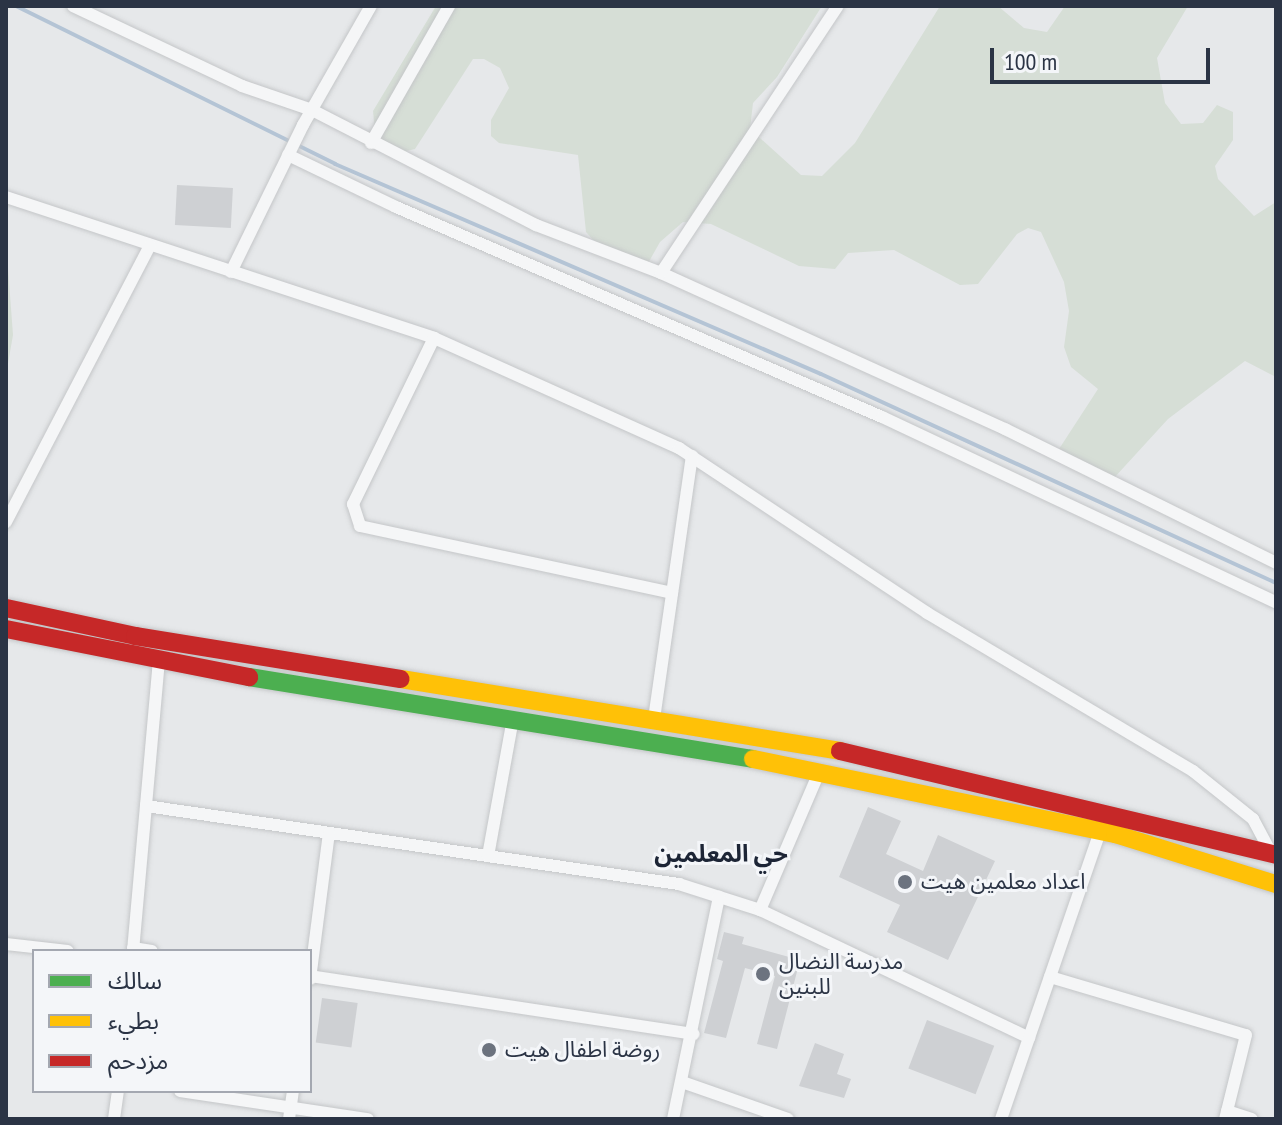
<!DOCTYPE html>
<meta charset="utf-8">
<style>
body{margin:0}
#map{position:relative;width:1282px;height:1125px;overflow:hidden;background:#e6e8ea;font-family:"PT Sans Narrow","Noto Sans Arabic",sans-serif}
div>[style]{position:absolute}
.green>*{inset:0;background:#d6ded6}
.stream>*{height:4px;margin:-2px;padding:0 2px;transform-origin:2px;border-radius:2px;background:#b4c4d5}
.building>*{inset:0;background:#ced0d3;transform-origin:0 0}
.roads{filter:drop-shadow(0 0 2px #c4c6c8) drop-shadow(0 0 2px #c4c6c8)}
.street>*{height:12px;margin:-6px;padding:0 6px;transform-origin:6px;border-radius:6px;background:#f5f6f7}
.fast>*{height:18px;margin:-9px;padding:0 9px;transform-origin:9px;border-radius:9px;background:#4caf50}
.slow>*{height:18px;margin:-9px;padding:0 9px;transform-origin:9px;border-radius:9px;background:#ffc107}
.jam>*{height:18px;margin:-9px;padding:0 9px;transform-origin:9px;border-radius:9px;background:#c62828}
.dots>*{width:22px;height:22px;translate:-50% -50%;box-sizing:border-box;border:4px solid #f4f6f9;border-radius:50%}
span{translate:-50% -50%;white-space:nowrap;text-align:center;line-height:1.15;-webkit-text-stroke:6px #f4f6f9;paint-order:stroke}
.poi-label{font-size:22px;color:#2b3445}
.left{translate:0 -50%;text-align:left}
.neighbourhood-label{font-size:24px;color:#1d2536;font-weight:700}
.frame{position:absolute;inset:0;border:8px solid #2b3445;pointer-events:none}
.legend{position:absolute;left:32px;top:949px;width:280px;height:144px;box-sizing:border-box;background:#f4f6f9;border:2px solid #a4a8b1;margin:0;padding:10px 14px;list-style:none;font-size:24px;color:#2b3445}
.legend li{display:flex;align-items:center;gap:16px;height:40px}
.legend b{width:40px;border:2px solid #a4a8b1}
.scale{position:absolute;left:990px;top:48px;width:220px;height:36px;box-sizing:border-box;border:4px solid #2b3445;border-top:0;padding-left:10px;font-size:24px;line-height:28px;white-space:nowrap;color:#2b3445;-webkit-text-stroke:6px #f4f6f9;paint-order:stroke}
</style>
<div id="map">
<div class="green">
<i style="clip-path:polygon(436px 6px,822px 6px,777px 77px,753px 103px,750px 129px,801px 175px,822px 176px,855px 143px,940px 6px,998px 6px,1024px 28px,1047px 32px,1065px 6px,1188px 6px,1157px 58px,1165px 103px,1181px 124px,1203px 123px,1217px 105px,1233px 112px,1233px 140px,1215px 166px,1218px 179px,1254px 216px,1276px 202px,1276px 377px,1245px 361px,1168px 419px,1114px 478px,1059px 449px,1098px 389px,1071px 367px,1064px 347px,1069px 311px,1064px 282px,1041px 232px,1028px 228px,1017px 234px,978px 284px,960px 285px,894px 250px,848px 253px,835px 269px,799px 266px,711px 224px,683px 222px,660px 242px,647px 265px,596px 243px,586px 232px,578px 155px,499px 143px,491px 136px,491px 120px,509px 88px,500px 68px,484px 59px,473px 59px,415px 149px,402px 152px,376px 141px,373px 111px)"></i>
<i style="clip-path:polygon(6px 241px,13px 335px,6px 375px)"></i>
</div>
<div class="stream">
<i style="left:16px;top:6px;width:356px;rotate:26.3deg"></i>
<i style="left:335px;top:164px;width:529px;rotate:23.37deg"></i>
<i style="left:821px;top:374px;width:501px;rotate:24.67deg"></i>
</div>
<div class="building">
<i style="left:177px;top:185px;width:56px;height:40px;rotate:3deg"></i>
<i style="clip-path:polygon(868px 807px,901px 821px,886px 854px,923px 871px,938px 835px,995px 861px,948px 960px,887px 932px,900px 905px,839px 877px)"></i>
<i style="clip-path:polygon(724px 932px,744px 937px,742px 944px,800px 960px,777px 1049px,757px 1044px,775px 976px,745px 968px,726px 1038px,704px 1033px,723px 961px,717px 959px)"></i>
<i style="left:322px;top:998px;width:36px;height:45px;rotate:8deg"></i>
<i style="left:927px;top:1020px;width:72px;height:52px;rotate:21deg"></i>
<i style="clip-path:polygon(815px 1043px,844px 1054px,837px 1074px,851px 1079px,844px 1098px,799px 1086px)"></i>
</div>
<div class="roads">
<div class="street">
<i style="left:73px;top:6px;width:187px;rotate:25.3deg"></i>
<i style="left:242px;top:86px;width:74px;rotate:18.9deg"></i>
<i style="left:312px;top:110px;width:252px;rotate:27.2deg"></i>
<i style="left:536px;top:225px;width:134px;rotate:21deg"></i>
<i style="left:661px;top:273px;width:378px;rotate:24.4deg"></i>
<i style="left:1005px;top:429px;width:302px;rotate:26.3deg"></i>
<i style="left:371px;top:143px;width:158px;rotate:-60.3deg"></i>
<i style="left:288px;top:155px;width:120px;rotate:25.7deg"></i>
<i style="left:396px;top:207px;width:529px;rotate:23.37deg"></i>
<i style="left:882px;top:417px;width:435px;rotate:25.2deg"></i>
<i style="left:6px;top:197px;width:451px;rotate:18.2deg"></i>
<i style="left:434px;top:338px;width:269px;rotate:24.2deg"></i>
<i style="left:679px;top:448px;width:298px;rotate:33.6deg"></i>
<i style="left:927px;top:613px;width:309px;rotate:30.7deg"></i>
<i style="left:1193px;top:771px;width:77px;rotate:38.7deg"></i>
<i style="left:1253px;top:819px;width:38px;rotate:62deg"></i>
<i style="left:231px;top:272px;width:164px;rotate:-63.9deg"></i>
<i style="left:303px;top:125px;width:137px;rotate:-60.3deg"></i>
<i style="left:661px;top:273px;width:320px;rotate:-56.5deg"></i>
<i style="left:434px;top:338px;width:185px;rotate:116deg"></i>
<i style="left:353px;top:504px;width:23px;rotate:72deg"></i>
<i style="left:360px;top:526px;width:319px;rotate:12.1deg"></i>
<i style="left:6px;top:522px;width:312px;rotate:-62.5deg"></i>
<i style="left:654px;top:719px;width:266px;rotate:-81.8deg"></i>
<i style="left:146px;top:806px;width:539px;rotate:8.33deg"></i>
<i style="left:679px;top:884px;width:85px;rotate:17.8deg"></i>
<i style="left:760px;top:910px;width:298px;rotate:25.4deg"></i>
<i style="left:488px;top:856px;width:140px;rotate:-79.7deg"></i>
<i style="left:760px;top:910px;width:152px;rotate:-66.8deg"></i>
<i style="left:6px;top:944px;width:62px;rotate:6.4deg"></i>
<i style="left:133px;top:948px;width:19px;rotate:9deg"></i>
<i style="left:133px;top:951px;width:290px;rotate:-84.9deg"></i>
<i style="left:310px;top:976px;width:388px;rotate:8.6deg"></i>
<i style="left:1050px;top:977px;width:204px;rotate:16.5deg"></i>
<i style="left:1246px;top:1035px;width:87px;rotate:104deg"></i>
<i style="left:310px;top:979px;width:147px;rotate:-82.6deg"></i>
<i style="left:682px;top:1082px;width:112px;rotate:19.2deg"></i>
<i style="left:180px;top:1091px;width:190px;rotate:8.5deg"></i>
<i style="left:1227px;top:1111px;width:26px;rotate:18deg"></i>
<i style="left:114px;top:1119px;width:28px;rotate:-82deg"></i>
<i style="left:289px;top:1119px;width:28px;rotate:-82deg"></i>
<i style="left:673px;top:1119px;width:227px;rotate:-78.3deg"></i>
<i style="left:1001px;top:1119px;width:305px;rotate:-71deg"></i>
</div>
<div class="fast">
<i style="left:249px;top:677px;width:511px;rotate:9.24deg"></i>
</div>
<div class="slow">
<i style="left:401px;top:679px;width:445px;rotate:9.3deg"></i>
<i style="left:753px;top:759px;width:370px;rotate:11.7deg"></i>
<i style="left:1115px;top:834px;width:169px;rotate:17.3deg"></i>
</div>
<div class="jam">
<i style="left:6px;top:608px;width:132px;rotate:12.2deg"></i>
<i style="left:135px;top:636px;width:269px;rotate:9.2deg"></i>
<i style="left:6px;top:629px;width:248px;rotate:11.2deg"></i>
<i style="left:840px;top:751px;width:448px;rotate:13.4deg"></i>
</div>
</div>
<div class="dots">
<i style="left:905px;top:882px;background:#6c737f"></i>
<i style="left:763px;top:974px;background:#6c737f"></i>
<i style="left:489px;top:1050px;background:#6c737f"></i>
</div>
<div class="poi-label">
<span class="left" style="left:921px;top:882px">اعداد معلمين هيت</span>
<span class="left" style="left:779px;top:974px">مدرسة النضال<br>للبنين</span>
<span class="left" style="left:505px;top:1050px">روضة اطفال هيت</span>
</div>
<div class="neighbourhood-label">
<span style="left:721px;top:854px">حي المعلمين</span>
</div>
<div class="frame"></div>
<ul class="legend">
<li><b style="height:10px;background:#4caf50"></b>سالك</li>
<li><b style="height:10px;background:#ffc107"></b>بطيء</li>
<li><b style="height:10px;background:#c62828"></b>مزدحم</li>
</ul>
<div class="scale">100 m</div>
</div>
